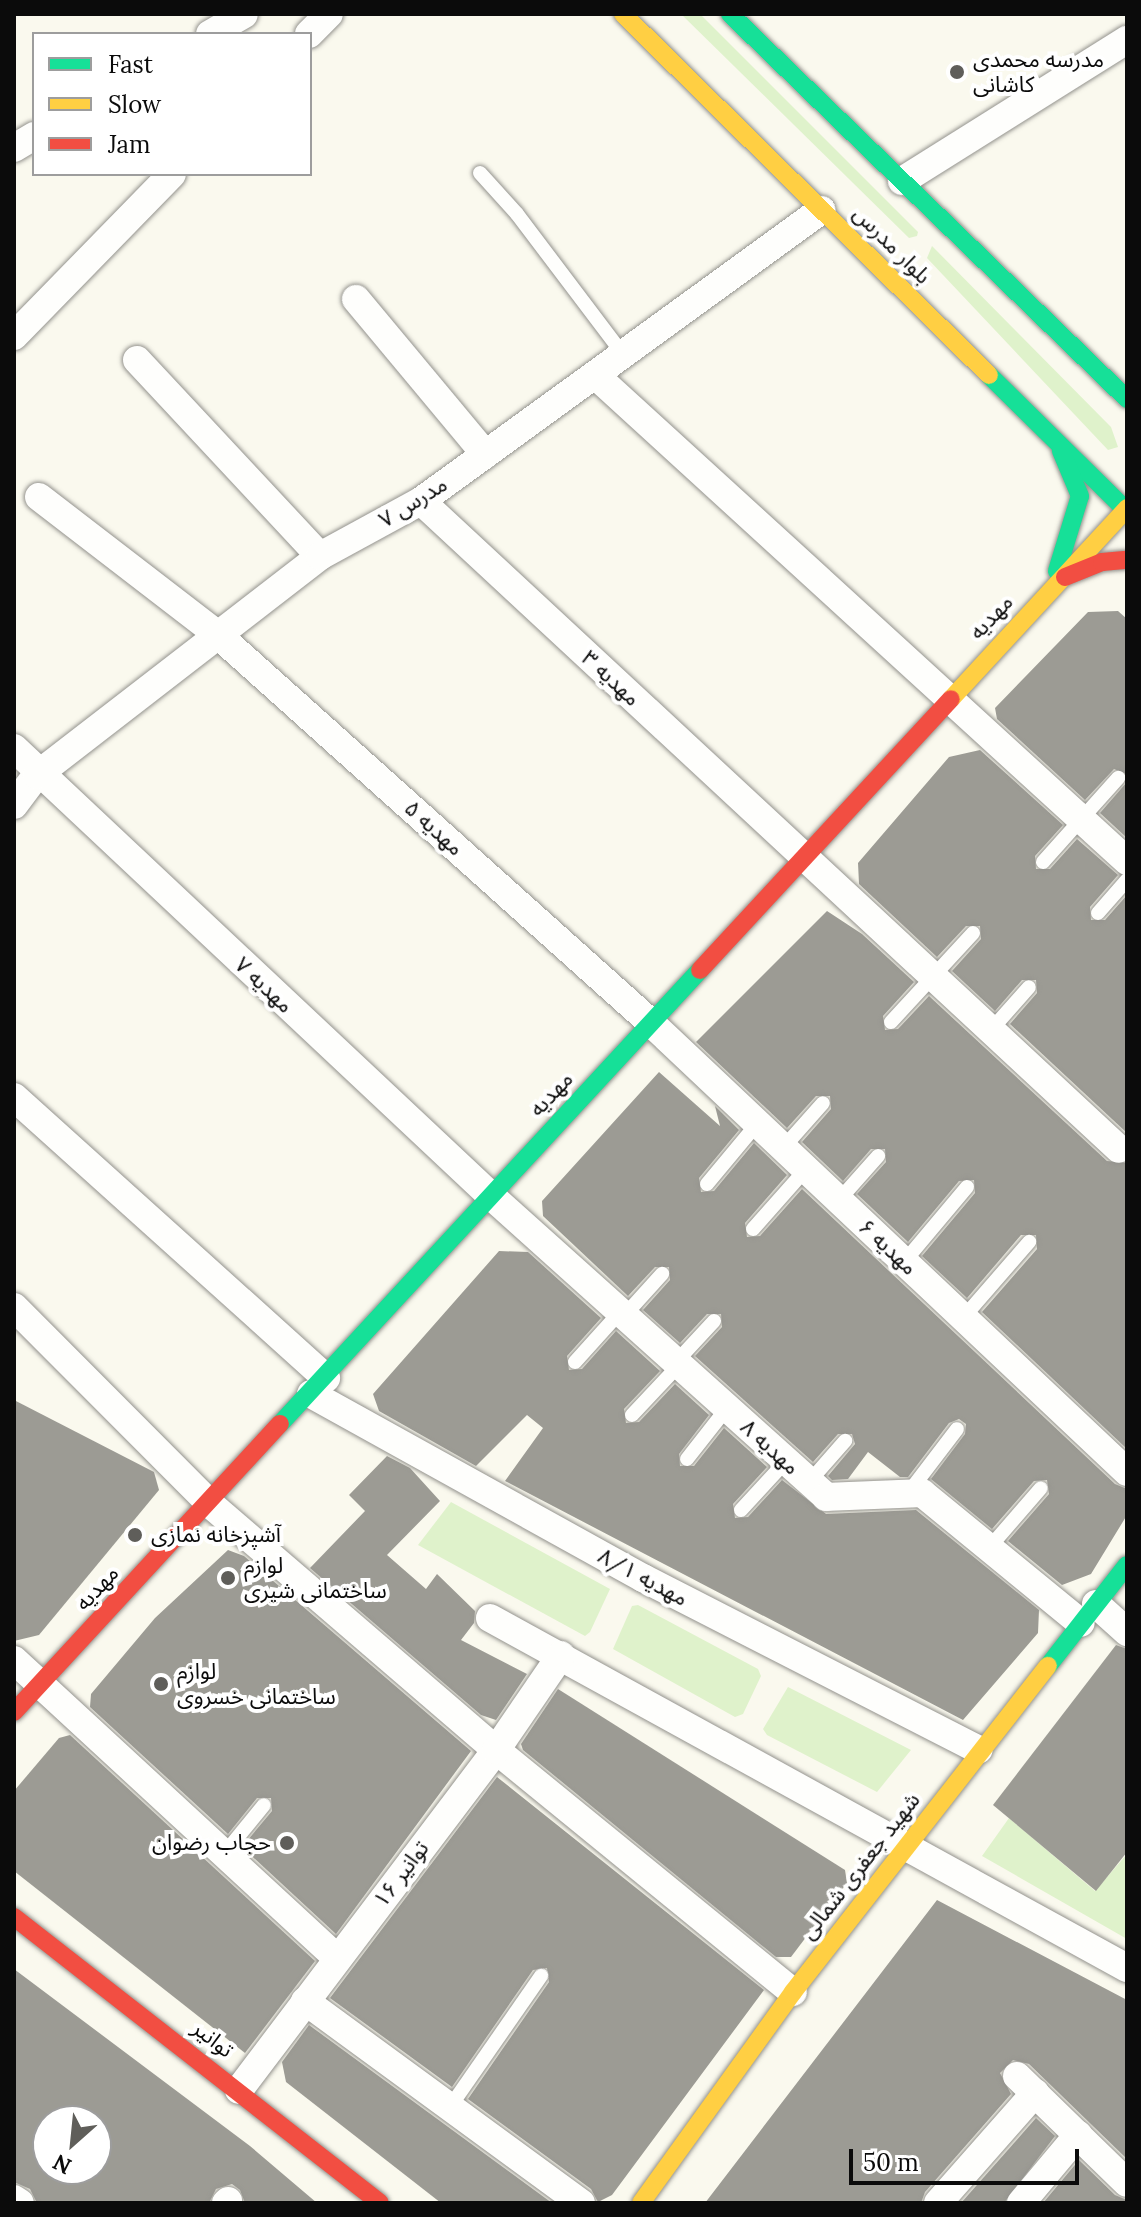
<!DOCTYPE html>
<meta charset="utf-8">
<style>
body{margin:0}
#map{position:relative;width:1141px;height:2217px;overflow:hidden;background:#faf9ee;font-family:Lora,"Noto Sans Arabic",serif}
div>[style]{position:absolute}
.green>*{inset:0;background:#dff2cb}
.building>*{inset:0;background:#9c9b94}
.roads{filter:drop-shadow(0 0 2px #93928d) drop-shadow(0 0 2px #93928d)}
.lane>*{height:14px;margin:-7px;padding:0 7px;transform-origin:7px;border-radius:7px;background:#fefefc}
.street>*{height:28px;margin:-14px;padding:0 14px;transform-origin:14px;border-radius:14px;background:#fefefc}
.fast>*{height:18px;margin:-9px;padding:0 9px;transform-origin:9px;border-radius:9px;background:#16e098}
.slow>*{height:18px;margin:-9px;padding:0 9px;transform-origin:9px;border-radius:9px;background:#ffcf43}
.jam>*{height:18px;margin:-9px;padding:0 9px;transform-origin:9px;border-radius:9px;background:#f24e42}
.dots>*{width:22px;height:22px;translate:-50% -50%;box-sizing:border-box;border:4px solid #fff;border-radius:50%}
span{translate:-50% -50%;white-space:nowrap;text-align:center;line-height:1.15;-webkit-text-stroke:8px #fff;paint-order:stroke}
.poi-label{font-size:22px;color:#0b0b0b}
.left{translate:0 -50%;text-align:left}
.right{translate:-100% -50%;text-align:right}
.street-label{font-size:22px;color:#0b0b0b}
.frame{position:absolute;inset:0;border:16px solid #0b0b0b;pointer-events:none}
.legend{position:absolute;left:32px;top:32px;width:280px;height:144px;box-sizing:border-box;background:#fff;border:2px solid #9d9d9d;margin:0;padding:10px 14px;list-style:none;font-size:24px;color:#0b0b0b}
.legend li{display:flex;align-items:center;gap:16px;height:40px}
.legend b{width:40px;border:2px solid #9d9d9d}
.north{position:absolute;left:32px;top:2105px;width:80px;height:80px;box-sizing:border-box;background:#fff;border:2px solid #9d9d9d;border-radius:50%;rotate:207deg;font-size:22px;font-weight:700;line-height:32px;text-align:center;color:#0b0b0b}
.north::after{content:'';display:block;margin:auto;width:28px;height:36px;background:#5f5e5a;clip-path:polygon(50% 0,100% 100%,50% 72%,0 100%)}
.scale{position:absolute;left:849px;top:2149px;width:230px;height:36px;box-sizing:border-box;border:4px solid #0b0b0b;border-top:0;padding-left:10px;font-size:24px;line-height:28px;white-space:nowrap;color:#0b0b0b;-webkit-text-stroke:6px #fff;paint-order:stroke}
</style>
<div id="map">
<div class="green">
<i style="clip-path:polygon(681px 14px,700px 14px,918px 232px,917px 236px,909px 238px)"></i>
<i style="clip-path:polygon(932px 246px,1111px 427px,1118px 447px,1108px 450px,927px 258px)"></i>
<i style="clip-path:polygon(451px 1502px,610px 1589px,590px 1632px,585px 1636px,418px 1545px)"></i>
<i style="clip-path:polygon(638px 1605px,758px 1669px,761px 1676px,743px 1714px,735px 1717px,613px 1649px,632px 1606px)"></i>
<i style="clip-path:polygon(788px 1687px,911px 1750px,877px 1792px,767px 1735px,763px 1729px)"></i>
<i style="clip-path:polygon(1009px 1818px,1095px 1891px,1127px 1854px,1127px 1939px,982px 1856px)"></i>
</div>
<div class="building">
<i style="clip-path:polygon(1118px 611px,1127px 619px,1127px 774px,1114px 769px,1085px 800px,997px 719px,995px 708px,1088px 612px)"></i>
<i style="clip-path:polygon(980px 750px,1063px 825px,1035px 856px,1036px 869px,1050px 869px,1077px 839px,1118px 875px,1090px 907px,1091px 920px,1105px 920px,1127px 895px,1127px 1133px,1010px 1024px,1037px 993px,1036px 980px,1022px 980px,995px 1011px,952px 971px,981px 939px,980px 926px,966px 926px,937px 957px,859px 884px,858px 863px,949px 757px)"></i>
<i style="clip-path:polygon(1127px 782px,1127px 838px,1100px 813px)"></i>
<i style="clip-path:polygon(827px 911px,862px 934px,914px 982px,883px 1016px,885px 1030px,898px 1029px,929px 996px,1107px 1161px,1127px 1163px,1127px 1449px,982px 1312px,1037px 1249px,1036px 1235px,1021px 1235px,967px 1298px,922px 1256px,975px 1193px,974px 1180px,959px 1181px,908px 1242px,857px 1194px,886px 1162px,885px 1149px,871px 1149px,843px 1181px,802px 1142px,831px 1109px,830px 1096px,816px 1096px,787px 1128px,696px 1042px)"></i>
<i style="clip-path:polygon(659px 1072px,720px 1126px,715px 1106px,739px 1130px,699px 1178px,701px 1192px,714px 1191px,754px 1143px,787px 1175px,745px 1223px,747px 1237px,760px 1236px,802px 1189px,1115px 1484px,1127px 1489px,1127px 1515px,1091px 1574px,1062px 1585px,1008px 1541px,1049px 1494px,1047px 1480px,1034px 1481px,992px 1529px,931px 1479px,965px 1434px,966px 1424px,959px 1419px,949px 1423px,908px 1477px,900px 1477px,868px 1452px,848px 1479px,832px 1480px,828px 1476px,855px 1444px,852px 1434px,838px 1434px,813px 1462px,695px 1356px,722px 1327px,721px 1314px,707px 1314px,680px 1343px,643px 1310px,670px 1280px,669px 1267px,655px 1267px,628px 1296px,543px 1216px,542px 1201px)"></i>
<i style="clip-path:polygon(499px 1251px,528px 1252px,601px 1318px,567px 1356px,569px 1370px,582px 1369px,616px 1331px,660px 1371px,624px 1409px,626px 1423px,639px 1422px,675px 1384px,709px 1415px,679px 1454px,680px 1466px,694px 1466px,724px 1428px,767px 1467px,733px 1504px,735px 1518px,748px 1517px,782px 1480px,826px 1514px,916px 1510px,1039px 1610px,1038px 1633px,963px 1720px,505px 1481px,543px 1428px,527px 1415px,476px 1466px,379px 1411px,373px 1394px)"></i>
<i style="clip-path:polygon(14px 1400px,154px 1472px,159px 1490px,39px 1635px,14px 1641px)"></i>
<i style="clip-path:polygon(387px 1456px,410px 1468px,440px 1501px,387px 1555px,426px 1589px,437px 1574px,475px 1611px,474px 1623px,461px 1640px,527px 1674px,496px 1720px,481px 1715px,310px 1568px,365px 1511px,349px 1495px)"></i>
<i style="clip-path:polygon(228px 1550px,244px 1556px,471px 1751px,336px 1934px,242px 1847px,272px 1811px,271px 1798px,257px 1798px,228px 1834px,90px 1707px,91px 1694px,155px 1618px)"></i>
<i style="clip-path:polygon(1116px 1645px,1127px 1649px,1127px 1852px,1096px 1891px,993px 1805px)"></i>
<i style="clip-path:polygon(558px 1689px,845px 1870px,847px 1883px,791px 1957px,776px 1957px,523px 1750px,521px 1744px)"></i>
<i style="clip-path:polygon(70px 1735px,315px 1961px,245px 2053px,14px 1871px,14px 1791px,59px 1738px)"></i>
<i style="clip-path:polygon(497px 1777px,764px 1990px,612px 2195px,598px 2202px,591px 2189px,468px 2099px,549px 1982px,547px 1968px,533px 1970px,452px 2087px,330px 1998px)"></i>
<i style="clip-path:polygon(937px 1900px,1127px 2000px,1127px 2159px,1029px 2064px,1013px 2060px,1000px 2073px,1011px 2094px,925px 2192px,921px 2203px,705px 2203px)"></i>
<i style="clip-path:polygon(evenodd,14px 1969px,250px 2146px,317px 2203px,245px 2203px,240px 2190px,232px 2184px,216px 2189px,209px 2203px,37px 2203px,30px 2189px,14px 2182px,14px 1969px,48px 2121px,96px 2121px,96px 2169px,48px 2169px,48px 2121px)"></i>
<i style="clip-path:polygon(309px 2025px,552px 2203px,441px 2203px,286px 2082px,282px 2062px)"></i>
<i style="clip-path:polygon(1036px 2118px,1055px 2136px,1004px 2203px,961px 2203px)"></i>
<i style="clip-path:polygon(1079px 2160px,1115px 2195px,1127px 2200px,1127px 2203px,1043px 2203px)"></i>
</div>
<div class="roads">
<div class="lane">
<i style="left:480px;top:173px;width:55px;rotate:47.9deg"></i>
<i style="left:517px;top:214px;width:176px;rotate:52.9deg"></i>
<i style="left:1043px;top:862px;width:113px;rotate:-48.2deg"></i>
<i style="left:1098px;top:913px;width:44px;rotate:-48.7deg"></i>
<i style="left:891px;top:1022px;width:121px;rotate:-47.3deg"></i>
<i style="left:991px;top:1030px;width:57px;rotate:-48.5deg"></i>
<i style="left:783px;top:1148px;width:60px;rotate:-48.4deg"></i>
<i style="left:707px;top:1184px;width:78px;rotate:-50.2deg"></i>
<i style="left:839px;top:1200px;width:59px;rotate:-48.4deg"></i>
<i style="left:753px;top:1229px;width:80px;rotate:-48.5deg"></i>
<i style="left:904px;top:1262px;width:98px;rotate:-50deg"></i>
<i style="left:624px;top:1316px;width:57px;rotate:-47.9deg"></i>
<i style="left:963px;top:1318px;width:101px;rotate:-49deg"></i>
<i style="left:575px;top:1362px;width:67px;rotate:-48deg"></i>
<i style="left:676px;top:1362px;width:56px;rotate:-47.2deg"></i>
<i style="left:632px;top:1415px;width:69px;rotate:-46.8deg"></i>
<i style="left:687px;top:1459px;width:65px;rotate:-51.9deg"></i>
<i style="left:809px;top:1482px;width:55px;rotate:-48.7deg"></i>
<i style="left:909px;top:1492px;width:79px;rotate:-52.7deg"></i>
<i style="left:741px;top:1510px;width:67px;rotate:-47.4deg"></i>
<i style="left:989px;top:1548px;width:79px;rotate:-49.1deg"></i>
<i style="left:224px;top:1854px;width:63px;rotate:-50.8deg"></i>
<i style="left:450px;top:2107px;width:160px;rotate:-55.2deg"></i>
</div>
<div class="street">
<i style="left:210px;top:34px;width:39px;rotate:-30deg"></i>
<i style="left:309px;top:34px;width:28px;rotate:-45deg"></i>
<i style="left:14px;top:148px;width:23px;rotate:-31deg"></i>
<i style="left:902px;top:181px;width:266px;rotate:-32.1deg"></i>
<i style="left:356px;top:299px;width:202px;rotate:50.2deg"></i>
<i style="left:14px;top:336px;width:226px;rotate:-45.7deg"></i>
<i style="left:137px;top:360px;width:268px;rotate:47deg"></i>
<i style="left:595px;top:375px;width:721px;rotate:42.41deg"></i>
<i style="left:39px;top:497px;width:225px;rotate:37.6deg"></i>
<i style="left:217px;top:634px;width:581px;rotate:41.86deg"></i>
<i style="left:650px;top:1022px;width:656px;rotate:43.33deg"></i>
<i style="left:421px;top:501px;width:952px;rotate:42.87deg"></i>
<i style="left:14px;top:748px;width:653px;rotate:43.2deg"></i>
<i style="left:490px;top:1195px;width:452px;rotate:41.9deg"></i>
<i style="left:826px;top:1497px;width:96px;rotate:-2.4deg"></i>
<i style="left:922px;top:1493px;width:205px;rotate:39.3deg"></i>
<i style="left:14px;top:805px;width:38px;rotate:-53deg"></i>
<i style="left:37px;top:775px;width:358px;rotate:-37.7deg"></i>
<i style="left:320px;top:556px;width:115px;rotate:-28.6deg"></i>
<i style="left:421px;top:501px;width:495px;rotate:-36deg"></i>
<i style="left:14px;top:1097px;width:420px;rotate:42deg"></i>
<i style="left:14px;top:1307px;width:278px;rotate:45.1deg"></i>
<i style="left:210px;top:1504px;width:377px;rotate:40.7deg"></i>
<i style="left:496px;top:1750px;width:383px;rotate:39.2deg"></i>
<i style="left:311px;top:1394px;width:380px;rotate:29deg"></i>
<i style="left:643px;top:1578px;width:377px;rotate:27.1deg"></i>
<i style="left:1096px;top:1604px;width:42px;rotate:42.1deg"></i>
<i style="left:490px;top:1618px;width:727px;rotate:28.79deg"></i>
<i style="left:14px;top:1660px;width:439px;rotate:42.7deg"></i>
<i style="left:305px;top:2001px;width:342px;rotate:36.2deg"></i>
<i style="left:1017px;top:2076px;width:153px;rotate:44.2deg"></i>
<i style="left:239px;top:2090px;width:426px;rotate:-52.9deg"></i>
<i style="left:496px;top:1750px;width:115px;rotate:-55.6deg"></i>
<i style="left:14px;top:2199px;width:7px;rotate:34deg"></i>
<i style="left:226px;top:2203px;width:3px;rotate:-45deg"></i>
<i style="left:938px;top:2203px;width:147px;rotate:-48.6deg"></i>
<i style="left:1021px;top:2203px;width:89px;rotate:-50deg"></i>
</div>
<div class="fast">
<i style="left:730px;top:14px;width:553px;rotate:44.12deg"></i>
<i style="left:989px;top:375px;width:194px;rotate:44.6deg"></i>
<i style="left:1057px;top:571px;width:78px;rotate:-73deg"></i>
<i style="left:1080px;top:496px;width:49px;rotate:-112.9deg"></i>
<i style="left:280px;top:1424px;width:618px;rotate:-47.23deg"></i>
<i style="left:1048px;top:1666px;width:128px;rotate:-52deg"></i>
</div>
<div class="slow">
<i style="left:623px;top:14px;width:514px;rotate:44.61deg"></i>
<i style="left:951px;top:699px;width:260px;rotate:-47.3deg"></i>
<i style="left:641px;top:2203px;width:260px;rotate:-54.2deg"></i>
<i style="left:793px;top:1992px;width:414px;rotate:-52deg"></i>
</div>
<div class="jam">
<i style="left:1065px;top:577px;width:40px;rotate:-22deg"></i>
<i style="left:1102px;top:562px;width:25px;rotate:-5deg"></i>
<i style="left:700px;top:970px;width:369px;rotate:-47.2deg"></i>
<i style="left:14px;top:1712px;width:392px;rotate:-47.3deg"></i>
<i style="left:14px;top:1917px;width:464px;rotate:38deg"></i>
</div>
</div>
<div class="dots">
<i style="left:957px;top:72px;background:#5f5e5a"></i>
<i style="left:135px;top:1535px;background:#5f5e5a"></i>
<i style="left:228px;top:1578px;background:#5f5e5a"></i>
<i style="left:161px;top:1684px;background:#5f5e5a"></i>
<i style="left:287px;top:1843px;background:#5f5e5a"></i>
</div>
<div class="poi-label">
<span class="left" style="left:973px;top:72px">مدرسه محمدی<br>کاشانی</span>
<span class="left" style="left:151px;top:1535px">آشپزخانه نمازی</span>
<span class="left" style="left:244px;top:1578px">لوازم<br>ساختمانی شیری</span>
<span class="left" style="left:177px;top:1684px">لوازم<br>ساختمانی خسروی</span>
<span class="right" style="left:271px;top:1843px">حجاب رضوان</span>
</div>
<div class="street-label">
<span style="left:892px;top:245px;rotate:45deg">بلوار مدرس</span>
<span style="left:413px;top:502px;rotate:-32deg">مدرس ۷</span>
<span style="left:991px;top:617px;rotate:-47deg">مهدیه</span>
<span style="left:611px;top:678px;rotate:43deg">مهدیه ۳</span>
<span style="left:434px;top:828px;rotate:42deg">مهدیه ۵</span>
<span style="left:264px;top:985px;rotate:43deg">مهدیه ۷</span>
<span style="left:551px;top:1094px;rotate:-47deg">مهدیه</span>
<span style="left:888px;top:1247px;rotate:43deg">مهدیه ۶</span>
<span style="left:770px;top:1447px;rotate:42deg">مهدیه ۸</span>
<span style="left:643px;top:1577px;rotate:28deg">مهدیه ۸/۱</span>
<span style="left:97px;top:1588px;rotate:-47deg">مهدیه</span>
<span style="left:860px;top:1866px;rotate:-52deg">شهید جعفری شمالی</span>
<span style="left:401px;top:1874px;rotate:-53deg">توانیر ۱۶</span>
<span style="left:213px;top:2039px;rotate:38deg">توانیر</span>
</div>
<div class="frame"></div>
<ul class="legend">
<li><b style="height:10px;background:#16e098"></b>Fast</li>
<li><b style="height:10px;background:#ffcf43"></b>Slow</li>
<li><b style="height:10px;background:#f24e42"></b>Jam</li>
</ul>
<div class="north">N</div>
<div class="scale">50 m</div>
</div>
